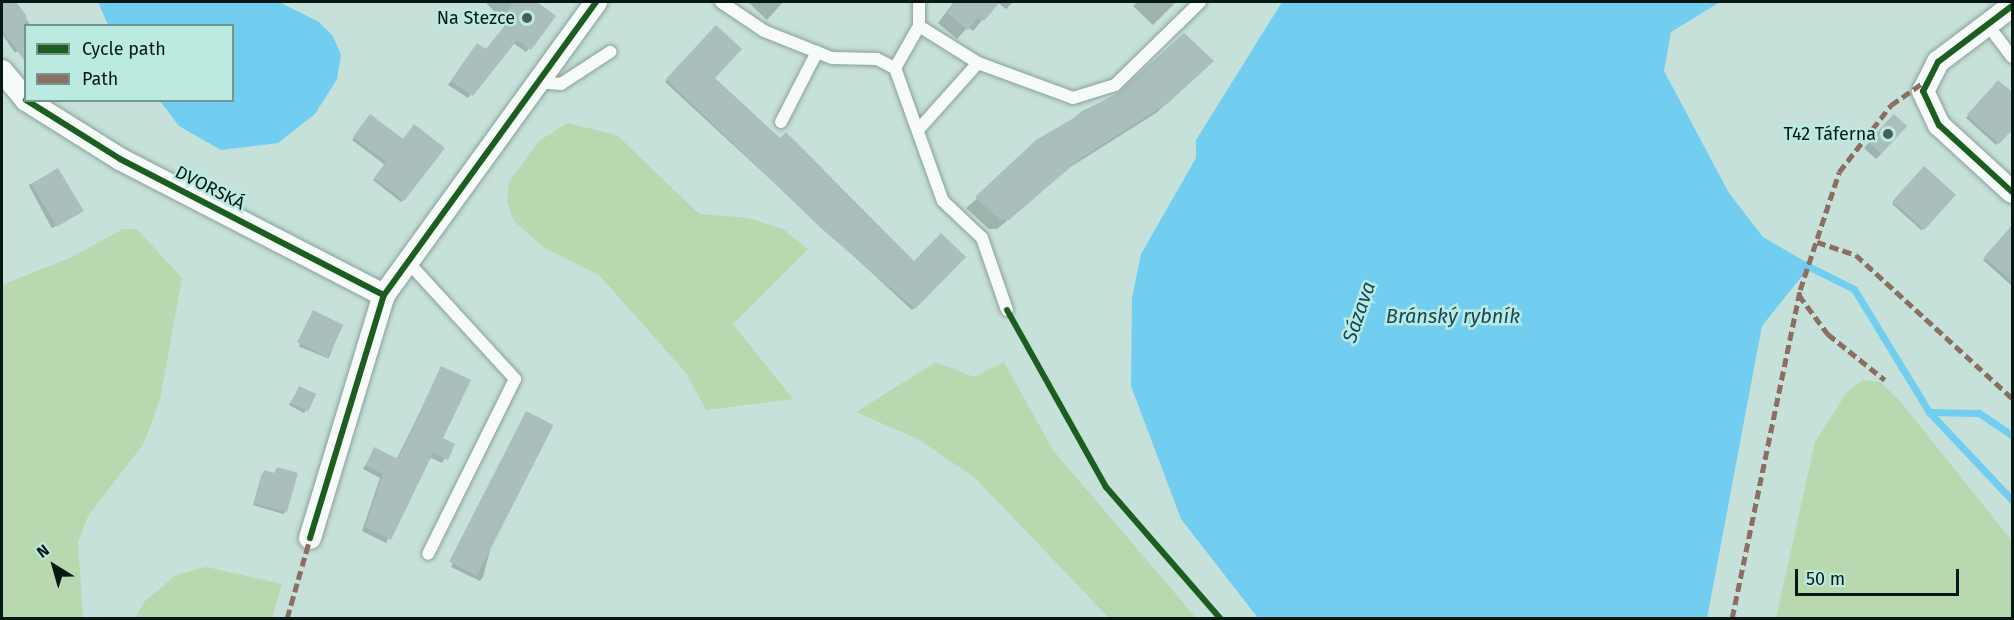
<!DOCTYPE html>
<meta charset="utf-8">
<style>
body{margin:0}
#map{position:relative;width:2014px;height:620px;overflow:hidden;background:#c6e0da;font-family:"Fira Sans",sans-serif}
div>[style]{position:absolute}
.green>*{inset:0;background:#b8d8b0}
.water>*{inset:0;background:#71cef0}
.shadow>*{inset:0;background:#0003;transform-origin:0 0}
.stream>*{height:7px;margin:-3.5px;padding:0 3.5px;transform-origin:3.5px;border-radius:3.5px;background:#71cef0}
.building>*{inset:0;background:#aabebc;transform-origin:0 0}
.roads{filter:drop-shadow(0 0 2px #8b9f9a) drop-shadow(0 0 2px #8b9f9a)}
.lane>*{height:12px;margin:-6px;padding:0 6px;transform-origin:6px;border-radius:6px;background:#f6faf9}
.street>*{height:22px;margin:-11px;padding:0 11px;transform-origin:11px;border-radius:11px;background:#f6faf9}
.quiet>*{height:4.5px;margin-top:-2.25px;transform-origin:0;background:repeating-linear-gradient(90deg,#8d6e63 0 9px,transparent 0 13.5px)}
.cycleway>*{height:6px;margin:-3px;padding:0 3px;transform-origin:3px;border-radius:3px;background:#1b5e20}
.dots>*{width:16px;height:16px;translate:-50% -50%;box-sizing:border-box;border:3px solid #bbeae0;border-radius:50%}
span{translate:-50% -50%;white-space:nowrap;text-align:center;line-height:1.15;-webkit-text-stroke:5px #bbeae0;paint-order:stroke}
.poi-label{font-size:18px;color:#061814}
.right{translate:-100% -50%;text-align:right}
.street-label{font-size:18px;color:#061814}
.water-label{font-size:20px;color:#14475c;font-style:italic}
.frame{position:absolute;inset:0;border:3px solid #061814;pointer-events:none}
.legend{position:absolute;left:24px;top:24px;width:210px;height:78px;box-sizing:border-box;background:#bbeae0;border:2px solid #73968e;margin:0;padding:8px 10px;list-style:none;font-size:18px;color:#061814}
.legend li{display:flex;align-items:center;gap:12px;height:30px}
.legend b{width:30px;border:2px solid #73968e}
.north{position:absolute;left:24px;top:536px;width:60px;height:60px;-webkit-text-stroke:4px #bbeae0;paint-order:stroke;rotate:323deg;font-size:16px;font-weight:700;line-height:24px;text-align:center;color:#061814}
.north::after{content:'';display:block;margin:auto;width:21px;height:27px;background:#061814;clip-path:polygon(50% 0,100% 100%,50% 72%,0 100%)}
.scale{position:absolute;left:1795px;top:569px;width:164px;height:27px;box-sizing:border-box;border:3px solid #061814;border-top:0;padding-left:8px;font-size:18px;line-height:21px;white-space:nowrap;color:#061814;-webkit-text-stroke:4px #bbeae0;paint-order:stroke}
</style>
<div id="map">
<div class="green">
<i style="clip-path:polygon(567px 123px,617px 135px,699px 214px,748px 218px,783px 229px,808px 249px,733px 324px,793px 399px,706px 410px,686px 373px,600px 276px,543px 247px,514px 221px,507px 202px,509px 182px,539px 141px)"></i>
<i style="clip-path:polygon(123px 229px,137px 229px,182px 278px,160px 399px,144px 443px,88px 516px,78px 542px,83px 618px,2px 618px,2px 285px,70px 258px)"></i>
<i style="clip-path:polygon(936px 362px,974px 377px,1004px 362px,1053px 450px,1196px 618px,1109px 618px,975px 478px,918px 439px,856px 412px)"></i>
<i style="clip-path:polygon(1863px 380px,1880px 382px,1900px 401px,2012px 541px,2012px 618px,1776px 618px,1815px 442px,1847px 392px)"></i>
<i style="clip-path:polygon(206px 567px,282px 584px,272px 618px,135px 618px,145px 601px,176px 575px)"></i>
</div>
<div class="water">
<i style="clip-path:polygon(98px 2px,279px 2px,319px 22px,333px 36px,341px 55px,337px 79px,315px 114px,278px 143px,221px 150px,179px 126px,160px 101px,232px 100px,232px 26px,108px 25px)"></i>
<i style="clip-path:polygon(1282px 2px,1720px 2px,1671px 32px,1664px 71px,1729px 193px,1763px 237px,1811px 265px,1762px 326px,1707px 618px,1258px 618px,1181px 519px,1131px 386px,1132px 298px,1141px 254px,1196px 158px,1196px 140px)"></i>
</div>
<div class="shadow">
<i style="clip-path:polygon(2px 2px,14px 2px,31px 26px,26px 26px,26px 45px,15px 53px,2px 34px)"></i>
<i style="clip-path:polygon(485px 2px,534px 2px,554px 16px,526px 52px,513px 43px,468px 98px,448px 85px,473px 49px,477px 45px,486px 51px,507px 24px)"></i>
<i style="clip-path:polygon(748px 2px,783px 2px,767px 20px)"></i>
<i style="clip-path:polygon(954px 2px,1013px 2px,1006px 9px,997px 2px,973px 31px,968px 27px,957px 39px,938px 23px)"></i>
<i style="clip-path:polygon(1137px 2px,1176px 2px,1153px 25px,1133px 6px)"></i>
<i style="clip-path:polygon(716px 27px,712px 78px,914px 263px,964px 257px,912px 310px,665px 82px)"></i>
<i style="clip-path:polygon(1202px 71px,1156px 113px,1069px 168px,997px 229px,989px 229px,966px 208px,1081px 112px,1121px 92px)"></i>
<i style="clip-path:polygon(1999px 82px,2012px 127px,1996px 145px,1966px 118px)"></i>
<i style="clip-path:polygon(368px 118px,403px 200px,401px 202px,373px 180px,385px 165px,352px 140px)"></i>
<i style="clip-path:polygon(1889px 121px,1881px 154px,1876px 159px,1864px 148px)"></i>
<i style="left:1924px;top:168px;width:40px;height:48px;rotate:42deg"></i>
<i style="left:57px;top:170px;width:49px;height:32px;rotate:62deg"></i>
<i style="clip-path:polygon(2012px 226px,2012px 286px,1983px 260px)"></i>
<i style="left:312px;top:314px;width:32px;height:35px;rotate:22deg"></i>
<i style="clip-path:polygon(442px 368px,441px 439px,453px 445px,442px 463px,429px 457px,386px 543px,362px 531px,380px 478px,363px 469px,375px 449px,396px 460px)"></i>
<i style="clip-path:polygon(299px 388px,306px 410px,304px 413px,289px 405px)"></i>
<i style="clip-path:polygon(526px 413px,483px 577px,480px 581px,451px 567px)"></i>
<i style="clip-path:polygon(277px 468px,286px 511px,283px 514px,253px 505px,262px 474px,274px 474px)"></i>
</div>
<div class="stream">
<i style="left:1804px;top:264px;width:56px;rotate:26.6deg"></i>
<i style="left:1854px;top:289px;width:144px;rotate:58.6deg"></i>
<i style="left:1929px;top:412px;width:121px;rotate:46.7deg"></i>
<i style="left:1929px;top:412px;width:50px;rotate:1.1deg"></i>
<i style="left:1979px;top:413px;width:40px;rotate:34deg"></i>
</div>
<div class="building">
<i style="clip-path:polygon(2px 2px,16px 2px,26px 15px,26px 63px,2px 30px)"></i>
<i style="clip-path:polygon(514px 2px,537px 2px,556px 16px,531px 50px,517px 40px,473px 96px,451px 81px,477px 43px,486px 49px,510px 19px,504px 15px)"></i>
<i style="clip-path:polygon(956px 2px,1000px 2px,984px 21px,978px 17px,968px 30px,947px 13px)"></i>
<i style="clip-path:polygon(716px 25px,742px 49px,715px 78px,780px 138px,786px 132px,914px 261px,941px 233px,966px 257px,915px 309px,822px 229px,666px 79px)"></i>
<i style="clip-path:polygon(1184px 33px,1214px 61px,1168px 103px,1081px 158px,1009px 220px,1000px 220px,975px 197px,1036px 140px,1120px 91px)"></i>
<i style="clip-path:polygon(1998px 80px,2013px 93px,2013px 129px,1999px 144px,1967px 115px)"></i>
<i style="clip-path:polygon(370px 114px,403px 139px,414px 124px,445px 148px,404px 201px,374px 178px,386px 162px,353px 137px)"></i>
<i style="left:1894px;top:114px;width:18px;height:38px;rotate:43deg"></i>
<i style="left:1924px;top:166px;width:43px;height:47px;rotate:42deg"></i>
<i style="left:58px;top:168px;width:50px;height:31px;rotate:59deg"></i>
<i style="clip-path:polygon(2013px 224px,2013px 282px,1984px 257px)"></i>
<i style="left:313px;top:310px;width:34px;height:36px;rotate:26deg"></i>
<i style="clip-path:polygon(441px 366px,471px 380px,443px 438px,455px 444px,448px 460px,433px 453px,391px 540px,365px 527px,383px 474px,366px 465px,374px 447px,398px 459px)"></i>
<i style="left:299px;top:386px;width:19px;height:19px;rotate:25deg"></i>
<i style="left:526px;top:411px;width:31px;height:169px;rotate:27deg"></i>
<i style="clip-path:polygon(277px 467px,298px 473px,287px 512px,254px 503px,264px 470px,275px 473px)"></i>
</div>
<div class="roads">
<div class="lane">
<i style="left:721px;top:2px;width:52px;rotate:34deg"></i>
<i style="left:764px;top:31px;width:73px;rotate:21.7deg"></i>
<i style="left:832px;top:58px;width:45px;rotate:1.3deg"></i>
<i style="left:877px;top:59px;width:20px;rotate:27deg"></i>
<i style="left:919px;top:2px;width:24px;rotate:90deg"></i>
<i style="left:919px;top:26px;width:48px;rotate:119.7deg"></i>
<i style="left:895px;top:68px;width:141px;rotate:70.2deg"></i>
<i style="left:943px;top:201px;width:54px;rotate:43.5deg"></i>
<i style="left:982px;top:238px;width:76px;rotate:70.9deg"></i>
<i style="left:1987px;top:24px;width:41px;rotate:52.9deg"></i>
<i style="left:919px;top:26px;width:70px;rotate:32.1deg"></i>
<i style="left:978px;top:63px;width:101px;rotate:20.2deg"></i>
<i style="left:1073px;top:98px;width:44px;rotate:-17.2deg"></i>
<i style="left:1115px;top:85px;width:119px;rotate:-44.3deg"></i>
<i style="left:537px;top:82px;width:24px;rotate:5deg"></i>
<i style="left:561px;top:84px;width:59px;rotate:-33.1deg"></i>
<i style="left:781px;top:122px;width:79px;rotate:-62.8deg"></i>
<i style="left:918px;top:130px;width:90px;rotate:-48.2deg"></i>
<i style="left:407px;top:261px;width:160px;rotate:47.5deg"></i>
<i style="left:515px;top:379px;width:195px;rotate:116.4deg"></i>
</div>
<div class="street">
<i style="left:2012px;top:6px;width:93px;rotate:142.9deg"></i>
<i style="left:1938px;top:62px;width:33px;rotate:117deg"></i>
<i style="left:1923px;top:91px;width:38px;rotate:65deg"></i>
<i style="left:1939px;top:125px;width:99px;rotate:42.5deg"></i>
<i style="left:2px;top:71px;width:38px;rotate:50deg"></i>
<i style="left:26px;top:100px;width:111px;rotate:32.1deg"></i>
<i style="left:120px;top:159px;width:297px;rotate:27.3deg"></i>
<i style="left:310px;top:538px;width:254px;rotate:-73.1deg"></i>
<i style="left:384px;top:295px;width:362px;rotate:-54.1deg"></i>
</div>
</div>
<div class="quiet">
<i style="left:1817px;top:242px;width:41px;rotate:18.4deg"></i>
<i style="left:1856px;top:255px;width:212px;rotate:42.5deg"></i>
<i style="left:1799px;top:295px;width:49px;rotate:53.4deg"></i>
<i style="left:1828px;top:334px;width:73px;rotate:38.9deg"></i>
<i style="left:287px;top:618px;width:83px;rotate:-74deg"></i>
<i style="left:1732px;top:618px;width:335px;rotate:-78.3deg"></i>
<i style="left:1800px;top:290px;width:124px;rotate:-71.7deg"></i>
<i style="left:1839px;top:172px;width:85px;rotate:-52.2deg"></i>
<i style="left:1891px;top:105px;width:40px;rotate:-34.9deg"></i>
</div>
<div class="cycleway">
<i style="left:2012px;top:6px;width:93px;rotate:142.9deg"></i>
<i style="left:1938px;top:62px;width:33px;rotate:117deg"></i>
<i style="left:1923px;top:91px;width:38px;rotate:65deg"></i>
<i style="left:1939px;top:125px;width:99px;rotate:42.5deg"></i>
<i style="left:26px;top:100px;width:111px;rotate:32.1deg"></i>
<i style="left:120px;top:159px;width:297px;rotate:27.3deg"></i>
<i style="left:1007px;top:310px;width:203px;rotate:60.8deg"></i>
<i style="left:1106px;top:487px;width:174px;rotate:49deg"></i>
<i style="left:310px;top:538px;width:254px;rotate:-73.1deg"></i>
<i style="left:384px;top:295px;width:362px;rotate:-54.1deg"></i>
</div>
<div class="dots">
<i style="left:527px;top:18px;background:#495e59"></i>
<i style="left:1888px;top:134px;background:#495e59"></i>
</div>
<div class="poi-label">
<span class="right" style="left:515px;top:18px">Na Stezce</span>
<span class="right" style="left:1876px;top:134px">T42 Táferna</span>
</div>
<div class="street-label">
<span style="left:210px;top:188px;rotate:27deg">DVORSKÁ</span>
</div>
<div class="water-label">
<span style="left:1359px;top:312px;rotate:-71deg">Sázava</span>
<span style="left:1453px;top:316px">Bránský rybník</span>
</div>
<div class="frame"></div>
<ul class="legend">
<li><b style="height:8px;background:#1b5e20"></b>Cycle path</li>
<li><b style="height:8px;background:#8d6e63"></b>Path</li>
</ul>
<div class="north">N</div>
<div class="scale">50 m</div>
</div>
